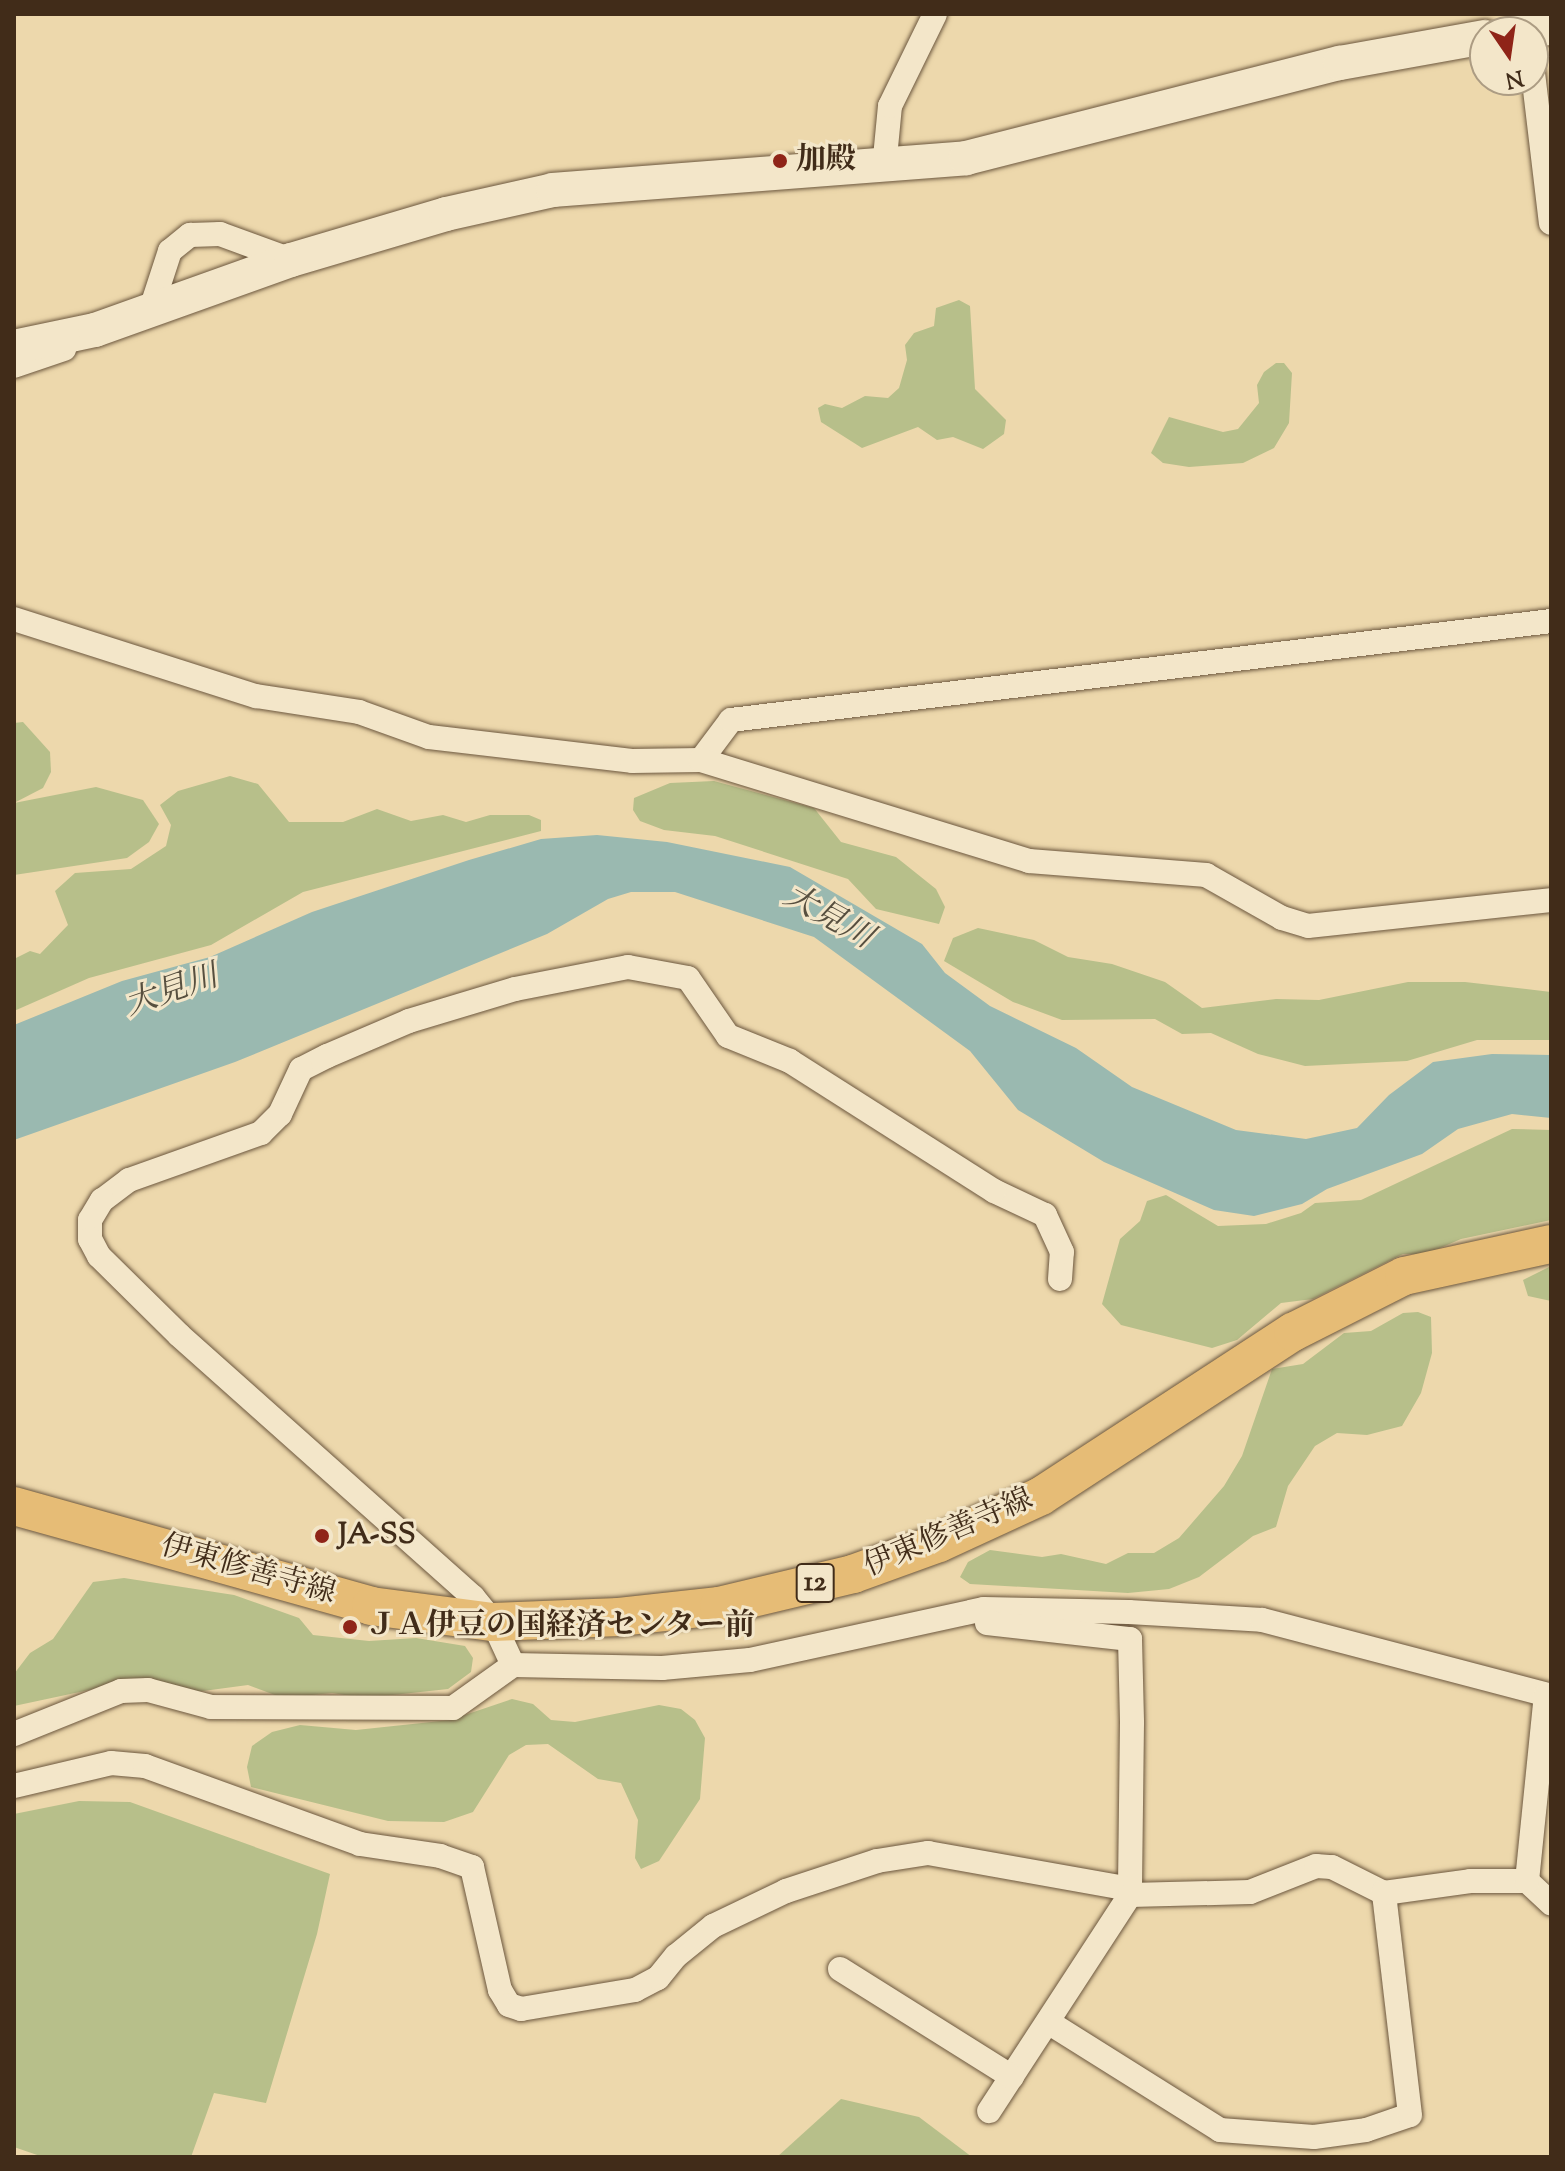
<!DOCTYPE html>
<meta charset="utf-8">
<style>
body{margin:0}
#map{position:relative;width:1565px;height:2171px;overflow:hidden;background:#edd8ac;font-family:"Sorts Mill Goudy","Noto Serif JP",serif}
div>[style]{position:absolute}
.green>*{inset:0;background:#b7bf8a}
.water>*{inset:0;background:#9ab9b0}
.roads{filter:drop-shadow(0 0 2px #6c573e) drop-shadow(0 0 2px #6c573e)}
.street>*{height:24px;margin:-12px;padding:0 12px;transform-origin:12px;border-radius:12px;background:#f3e6c9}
.secondary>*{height:34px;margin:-17px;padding:0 17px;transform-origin:17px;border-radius:17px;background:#f3e6c9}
.primary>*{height:38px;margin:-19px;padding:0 19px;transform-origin:19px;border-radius:19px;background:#e6bc76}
.dots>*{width:22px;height:22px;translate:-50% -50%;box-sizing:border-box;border:4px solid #f3e6c9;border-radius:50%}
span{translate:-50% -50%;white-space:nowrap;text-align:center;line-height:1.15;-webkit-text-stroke:6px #f3e6c9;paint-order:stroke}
.shield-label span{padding:2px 6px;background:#f3e6c9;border:2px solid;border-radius:6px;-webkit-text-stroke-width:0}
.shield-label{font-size:28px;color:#412c19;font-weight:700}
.poi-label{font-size:30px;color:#412c19;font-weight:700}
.left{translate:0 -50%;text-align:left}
.street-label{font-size:30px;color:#412c19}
.water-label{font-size:32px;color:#574f3f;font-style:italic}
.frame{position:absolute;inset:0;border:16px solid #412c19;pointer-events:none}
.north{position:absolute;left:1469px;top:16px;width:80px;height:80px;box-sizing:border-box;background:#f3e6c9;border:2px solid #ac9c83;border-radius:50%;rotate:167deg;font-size:22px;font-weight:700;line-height:32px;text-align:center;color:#412c19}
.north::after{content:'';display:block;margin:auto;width:28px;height:36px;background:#8f2418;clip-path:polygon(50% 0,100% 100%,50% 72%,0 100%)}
</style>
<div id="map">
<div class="green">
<i style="clip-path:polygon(959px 300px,970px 306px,975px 389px,1006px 420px,1004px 434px,983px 449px,953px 437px,937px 440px,918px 427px,862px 448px,821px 422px,818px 408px,825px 404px,842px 408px,865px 396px,888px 398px,899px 388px,907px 360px,905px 345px,914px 333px,934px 326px,936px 308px)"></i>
<i style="clip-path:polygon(1276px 363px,1284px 363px,1292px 373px,1289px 423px,1274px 448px,1243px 463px,1189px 467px,1163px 463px,1151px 453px,1169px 417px,1223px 432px,1238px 429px,1259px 403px,1257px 385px,1264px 372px)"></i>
<i style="clip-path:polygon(23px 722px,50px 752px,51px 772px,43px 788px,14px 803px,14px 723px)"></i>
<i style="clip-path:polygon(230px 776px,258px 784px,289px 822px,343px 822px,377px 809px,411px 821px,443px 815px,466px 822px,490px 815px,529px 815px,541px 820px,541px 831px,303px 892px,211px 945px,89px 978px,14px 1011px,14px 959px,30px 951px,40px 954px,68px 925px,55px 891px,75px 873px,131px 869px,166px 846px,171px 825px,160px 805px,178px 791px)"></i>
<i style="clip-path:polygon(714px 781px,814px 808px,841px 842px,896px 857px,936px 889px,945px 907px,939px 924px,876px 909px,848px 879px,715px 836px,664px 830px,640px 821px,633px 810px,634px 798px,670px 783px)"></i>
<i style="clip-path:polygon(96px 787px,143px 800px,159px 824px,149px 842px,127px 858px,14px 875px,14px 803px)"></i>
<i style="clip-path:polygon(978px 928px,1034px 940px,1068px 957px,1112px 964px,1165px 982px,1202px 1008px,1276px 999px,1319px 1000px,1408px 982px,1465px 982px,1551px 992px,1551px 1040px,1477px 1040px,1407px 1061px,1305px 1066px,1258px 1054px,1211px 1033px,1182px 1034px,1155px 1019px,1062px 1020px,1013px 1002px,944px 961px,953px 938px)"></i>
<i style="clip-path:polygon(1512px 1129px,1551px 1130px,1551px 1220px,1461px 1239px,1426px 1254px,1403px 1254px,1313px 1299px,1281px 1303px,1237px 1340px,1212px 1348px,1121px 1325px,1102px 1304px,1120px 1239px,1140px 1221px,1147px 1201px,1166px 1195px,1218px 1226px,1266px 1224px,1301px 1213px,1315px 1203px,1361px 1200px)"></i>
<i style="clip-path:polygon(1551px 1266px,1551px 1301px,1528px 1296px,1523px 1280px)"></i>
<i style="clip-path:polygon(1418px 1312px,1431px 1317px,1432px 1353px,1421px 1393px,1402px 1426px,1367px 1435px,1337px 1433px,1315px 1446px,1288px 1486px,1276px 1527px,1253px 1536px,1199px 1577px,1169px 1589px,1128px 1593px,970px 1584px,960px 1577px,968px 1562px,990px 1550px,1042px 1557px,1061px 1554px,1106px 1564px,1128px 1553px,1154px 1553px,1179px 1538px,1224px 1486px,1242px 1456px,1272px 1369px,1303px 1364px,1344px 1333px,1371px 1331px,1403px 1313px)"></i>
<i style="clip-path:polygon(124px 1578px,234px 1595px,299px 1618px,313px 1635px,369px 1641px,416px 1638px,465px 1646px,473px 1658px,471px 1672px,448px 1689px,365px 1698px,332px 1693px,283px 1698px,248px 1685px,188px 1693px,136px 1680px,14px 1706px,14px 1674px,30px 1653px,53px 1639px,93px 1582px)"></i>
<i style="clip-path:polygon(512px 1699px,533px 1704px,551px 1720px,575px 1722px,659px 1705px,681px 1709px,695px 1720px,705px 1738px,700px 1799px,659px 1861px,641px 1869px,635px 1858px,638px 1820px,621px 1783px,598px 1779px,548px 1744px,526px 1745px,509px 1755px,473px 1812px,444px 1822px,388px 1821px,251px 1787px,247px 1767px,252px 1746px,272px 1732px,300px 1725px,356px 1730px,450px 1720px)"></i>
<i style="clip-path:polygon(79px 1801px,130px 1802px,330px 1874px,317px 1934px,266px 2103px,214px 2093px,191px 2157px,43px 2157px,14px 2147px,14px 1814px)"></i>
<i style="clip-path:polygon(841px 2099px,919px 2117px,972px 2157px,777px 2157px)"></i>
</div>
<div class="water">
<i style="clip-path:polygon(597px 835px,667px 842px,790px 867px,922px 944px,945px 973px,990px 1006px,1076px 1048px,1132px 1087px,1236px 1130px,1306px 1139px,1357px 1128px,1389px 1095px,1433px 1062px,1492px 1054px,1551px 1055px,1551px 1118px,1512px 1114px,1458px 1129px,1422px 1154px,1327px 1189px,1302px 1204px,1254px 1216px,1214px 1210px,1104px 1162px,1018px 1110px,970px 1051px,814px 937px,675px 892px,631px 892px,608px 899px,547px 934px,235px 1062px,14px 1140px,14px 1025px,122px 981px,210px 957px,312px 912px,469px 860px,541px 839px)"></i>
</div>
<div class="roads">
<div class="street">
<i style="left:1533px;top:73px;width:151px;rotate:83.2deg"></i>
<i style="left:884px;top:168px;width:62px;rotate:-84.5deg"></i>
<i style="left:890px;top:106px;width:102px;rotate:-63.9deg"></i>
<i style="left:151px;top:309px;width:61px;rotate:-71.9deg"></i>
<i style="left:170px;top:251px;width:26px;rotate:-39deg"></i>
<i style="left:190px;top:235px;width:30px;rotate:-2deg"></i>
<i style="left:220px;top:234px;width:76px;rotate:20.1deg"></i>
<i style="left:14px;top:366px;width:53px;rotate:-18.8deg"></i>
<i style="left:14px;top:619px;width:254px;rotate:17.7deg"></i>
<i style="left:256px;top:696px;width:104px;rotate:8.8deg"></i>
<i style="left:359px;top:712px;width:74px;rotate:19.7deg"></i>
<i style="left:429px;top:737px;width:204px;rotate:6.7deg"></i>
<i style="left:632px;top:761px;width:69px;rotate:-0.8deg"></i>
<i style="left:701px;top:760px;width:50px;rotate:-53.1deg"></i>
<i style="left:731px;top:720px;width:826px;rotate:-6.88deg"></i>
<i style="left:701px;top:760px;width:343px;rotate:17.1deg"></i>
<i style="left:1029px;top:861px;width:178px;rotate:4.5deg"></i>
<i style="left:1206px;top:875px;width:87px;rotate:29.5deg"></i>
<i style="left:1282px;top:918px;width:27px;rotate:17deg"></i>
<i style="left:1308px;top:926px;width:244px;rotate:-6.1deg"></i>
<i style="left:1060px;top:1279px;width:27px;rotate:-86deg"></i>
<i style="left:1062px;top:1252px;width:41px;rotate:-114.7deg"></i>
<i style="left:1045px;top:1215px;width:56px;rotate:-154.8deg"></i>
<i style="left:994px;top:1191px;width:242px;rotate:-147.5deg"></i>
<i style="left:790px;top:1061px;width:67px;rotate:-158deg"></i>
<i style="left:728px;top:1036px;width:70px;rotate:-124.6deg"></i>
<i style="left:688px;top:978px;width:61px;rotate:-169.6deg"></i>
<i style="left:628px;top:967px;width:115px;rotate:169deg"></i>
<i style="left:515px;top:989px;width:111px;rotate:163.2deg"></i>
<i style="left:409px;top:1021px;width:89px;rotate:156.9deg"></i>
<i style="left:327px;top:1056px;width:29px;rotate:153deg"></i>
<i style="left:301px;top:1069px;width:50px;rotate:115deg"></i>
<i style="left:280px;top:1114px;width:27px;rotate:135deg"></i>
<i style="left:261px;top:1133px;width:140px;rotate:160.4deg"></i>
<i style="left:129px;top:1180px;width:34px;rotate:143deg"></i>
<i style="left:102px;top:1200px;width:23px;rotate:121deg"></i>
<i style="left:90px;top:1220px;width:19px;rotate:90deg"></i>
<i style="left:90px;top:1239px;width:19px;rotate:62deg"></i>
<i style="left:99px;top:1256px;width:112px;rotate:44.6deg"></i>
<i style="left:179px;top:1335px;width:394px;rotate:41.7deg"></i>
<i style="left:473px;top:1597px;width:32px;rotate:51deg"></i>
<i style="left:493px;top:1622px;width:47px;rotate:65.1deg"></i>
<i style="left:513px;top:1665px;width:149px;rotate:1.2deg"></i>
<i style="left:662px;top:1668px;width:88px;rotate:-5.2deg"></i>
<i style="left:750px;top:1660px;width:239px;rotate:-12.3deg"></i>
<i style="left:984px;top:1609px;width:145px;rotate:1.2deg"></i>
<i style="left:1129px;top:1612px;width:133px;rotate:3.4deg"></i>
<i style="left:1262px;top:1620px;width:299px;rotate:14.7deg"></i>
<i style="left:987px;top:1623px;width:144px;rotate:6.4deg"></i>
<i style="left:1130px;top:1639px;width:84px;rotate:88.6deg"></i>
<i style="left:1132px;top:1723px;width:172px;rotate:90.7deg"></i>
<i style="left:1130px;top:1895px;width:258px;rotate:123.1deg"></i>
<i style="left:14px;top:1734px;width:115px;rotate:-21.9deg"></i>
<i style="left:121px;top:1691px;width:27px;rotate:-2deg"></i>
<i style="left:148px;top:1690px;width:65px;rotate:15.1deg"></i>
<i style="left:211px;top:1707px;width:242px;rotate:0.2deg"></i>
<i style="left:453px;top:1708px;width:74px;rotate:-35.6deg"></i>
<i style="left:14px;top:1786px;width:100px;rotate:-13.3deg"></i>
<i style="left:111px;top:1763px;width:34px;rotate:5deg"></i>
<i style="left:145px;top:1766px;width:229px;rotate:19.9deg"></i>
<i style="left:360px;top:1844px;width:81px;rotate:8.5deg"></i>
<i style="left:440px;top:1856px;width:34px;rotate:19deg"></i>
<i style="left:472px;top:1867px;width:126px;rotate:77.2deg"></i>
<i style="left:500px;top:1990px;width:17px;rotate:59deg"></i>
<i style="left:509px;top:2005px;width:13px;rotate:18deg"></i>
<i style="left:521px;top:2009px;width:116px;rotate:-9.5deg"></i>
<i style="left:635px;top:1990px;width:26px;rotate:-28deg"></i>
<i style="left:658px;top:1978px;width:28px;rotate:-51deg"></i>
<i style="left:676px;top:1956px;width:48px;rotate:-39deg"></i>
<i style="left:713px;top:1926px;width:81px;rotate:-25.6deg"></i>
<i style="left:786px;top:1891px;width:96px;rotate:-18.2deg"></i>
<i style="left:877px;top:1861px;width:52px;rotate:-8.9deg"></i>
<i style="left:928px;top:1853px;width:206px;rotate:10.1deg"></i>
<i style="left:1527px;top:1881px;width:33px;rotate:43deg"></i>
<i style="left:1130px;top:1895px;width:120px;rotate:-1.4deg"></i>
<i style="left:1250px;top:1892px;width:71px;rotate:-21.5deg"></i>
<i style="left:1316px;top:1866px;width:16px;rotate:4deg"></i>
<i style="left:1332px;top:1867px;width:58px;rotate:26.6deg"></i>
<i style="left:840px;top:1969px;width:203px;rotate:32.1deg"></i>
<i style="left:1048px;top:2022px;width:203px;rotate:32.1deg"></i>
<i style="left:1220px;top:2130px;width:94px;rotate:4.3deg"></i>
<i style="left:1314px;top:2137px;width:52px;rotate:-7.7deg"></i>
<i style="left:1366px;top:2130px;width:46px;rotate:-18.8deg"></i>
<i style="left:1410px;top:2115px;width:224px;rotate:-96.7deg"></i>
<i style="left:1384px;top:1893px;width:87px;rotate:-7.9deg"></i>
<i style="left:1470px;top:1881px;width:57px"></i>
<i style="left:1527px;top:1881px;width:187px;rotate:-84.2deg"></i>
</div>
<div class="secondary">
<i style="left:1517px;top:32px;width:34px;rotate:-7deg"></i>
<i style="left:14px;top:347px;width:83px;rotate:-11.9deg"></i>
<i style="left:95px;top:330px;width:208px;rotate:-19.7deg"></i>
<i style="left:291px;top:260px;width:162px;rotate:-16.5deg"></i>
<i style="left:446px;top:214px;width:110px;rotate:-12.6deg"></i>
<i style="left:553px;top:190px;width:414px;rotate:-4.4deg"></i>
<i style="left:966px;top:158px;width:386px;rotate:-14.3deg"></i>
<i style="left:1340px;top:63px;width:147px;rotate:-10.2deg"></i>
</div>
<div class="primary">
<i style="left:14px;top:1506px;width:371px;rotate:15.6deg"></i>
<i style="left:371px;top:1606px;width:123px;rotate:7.5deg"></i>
<i style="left:493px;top:1622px;width:126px;rotate:-2.3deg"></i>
<i style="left:619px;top:1617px;width:101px;rotate:-6.3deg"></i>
<i style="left:719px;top:1606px;width:138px;rotate:-13.4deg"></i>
<i style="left:853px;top:1574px;width:91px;rotate:-19.8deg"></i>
<i style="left:939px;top:1543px;width:112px;rotate:-24.7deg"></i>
<i style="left:1041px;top:1496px;width:301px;rotate:-33.1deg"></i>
<i style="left:1293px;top:1332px;width:124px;rotate:-26.8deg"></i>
<i style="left:1404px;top:1276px;width:150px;rotate:-12.3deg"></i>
</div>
</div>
<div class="dots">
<i style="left:780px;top:161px;background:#8f2418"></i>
<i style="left:322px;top:1536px;background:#8f2418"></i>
<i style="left:350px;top:1627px;background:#8f2418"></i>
</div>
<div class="shield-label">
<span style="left:815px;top:1583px">12</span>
</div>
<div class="poi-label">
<span class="left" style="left:796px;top:161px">加殿</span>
<span class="left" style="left:338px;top:1536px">JA-SS</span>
<span class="left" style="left:366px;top:1627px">ＪＡ伊豆の国経済センター前</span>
</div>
<div class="street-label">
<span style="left:949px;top:1534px;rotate:-23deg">伊東修善寺線</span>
<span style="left:248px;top:1571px;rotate:16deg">伊東修善寺線</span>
</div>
<div class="water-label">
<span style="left:828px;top:918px;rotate:29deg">大見川</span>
<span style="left:172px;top:992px;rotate:-19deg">大見川</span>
</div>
<div class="frame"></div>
<div class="north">N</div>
</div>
